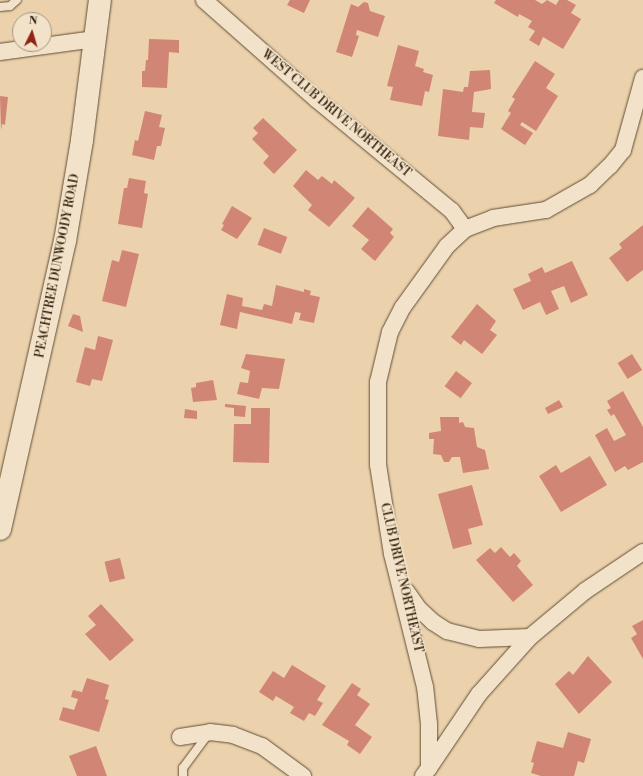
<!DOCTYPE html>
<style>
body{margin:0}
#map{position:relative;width:643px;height:776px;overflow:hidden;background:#ebd2ac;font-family:"Libre Bodoni",serif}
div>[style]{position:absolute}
.building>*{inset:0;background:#d18575;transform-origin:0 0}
.roads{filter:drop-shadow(0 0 1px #624d36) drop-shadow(0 0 1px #624d36)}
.service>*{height:8px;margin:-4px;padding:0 4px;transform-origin:4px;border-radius:4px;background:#f2e2c9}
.minor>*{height:16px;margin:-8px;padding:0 8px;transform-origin:8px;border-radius:8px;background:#f2e2c9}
.secondary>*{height:22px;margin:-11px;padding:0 11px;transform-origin:11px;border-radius:11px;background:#f2e2c9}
span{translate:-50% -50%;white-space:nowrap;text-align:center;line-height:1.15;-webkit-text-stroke:3px #f2e2c9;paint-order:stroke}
.street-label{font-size:12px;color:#34210f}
.north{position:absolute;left:12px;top:12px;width:40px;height:40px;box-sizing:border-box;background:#f2e2c9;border:1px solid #a6957f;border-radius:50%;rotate:5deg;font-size:11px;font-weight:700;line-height:16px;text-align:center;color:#34210f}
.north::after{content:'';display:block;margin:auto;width:14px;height:18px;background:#8f2418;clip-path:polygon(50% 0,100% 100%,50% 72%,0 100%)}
</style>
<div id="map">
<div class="building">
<i style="clip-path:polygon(290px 0,310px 0,304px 13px,287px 5px)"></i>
<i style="clip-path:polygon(496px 0,535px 0,542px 4px,547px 0,556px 5px,559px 0,567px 0,576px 5px,571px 13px,581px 19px,563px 49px,543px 37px,539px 46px,529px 40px,535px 31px,528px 27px,532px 21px,519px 14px,518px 17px,494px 3px)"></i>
<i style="clip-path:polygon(364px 2px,368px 3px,370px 11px,385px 16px,378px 37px,357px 30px,356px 35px,359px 36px,352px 57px,336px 52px,351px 4px,358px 7px)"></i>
<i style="clip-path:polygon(149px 39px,179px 40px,179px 53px,169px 52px,167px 88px,142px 87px,142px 71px,145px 71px,146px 60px,148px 60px)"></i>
<i style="clip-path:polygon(398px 45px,419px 51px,415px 66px,424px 69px,423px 72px,433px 75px,429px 92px,425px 91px,422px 106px,390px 100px,393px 87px,387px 86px)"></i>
<i style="clip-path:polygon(535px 61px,555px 74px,546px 88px,558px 96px,536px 131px,522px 122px,520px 125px,533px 133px,525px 145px,501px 129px,511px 113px,508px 111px,515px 99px,512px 97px)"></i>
<i style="clip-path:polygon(490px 70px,491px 89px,474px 92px,472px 112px,485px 113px,483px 128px,470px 127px,469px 140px,438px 136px,443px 89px,463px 92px,464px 87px,468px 87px,470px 71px)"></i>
<i style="clip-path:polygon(0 96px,8px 97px,5px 125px,2px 124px,1px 130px)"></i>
<i style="clip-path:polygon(145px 111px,162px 115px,159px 127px,165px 128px,161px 146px,157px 146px,154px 160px,132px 155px,135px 140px,138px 141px)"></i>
<i style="clip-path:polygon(263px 118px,297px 150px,274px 174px,263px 163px,269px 156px,252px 139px,258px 133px,253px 128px)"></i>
<i style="clip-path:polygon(306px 170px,318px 180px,322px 176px,332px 184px,334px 180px,355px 198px,329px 227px,308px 210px,312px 205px,293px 186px)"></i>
<i style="clip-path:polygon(129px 178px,146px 181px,144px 193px,148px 194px,142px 228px,118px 224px,124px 188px,127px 188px)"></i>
<i style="clip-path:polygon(232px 206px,252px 218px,237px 239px,221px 230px,224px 225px,222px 224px)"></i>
<i style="clip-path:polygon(368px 207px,393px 229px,390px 233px,394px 237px,375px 261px,361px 249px,369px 240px,352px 226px)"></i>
<i style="clip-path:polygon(643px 225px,643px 270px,627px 282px,609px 258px,622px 248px,619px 244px)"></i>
<i style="left:264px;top:228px;width:25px;height:18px;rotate:21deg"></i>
<i style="clip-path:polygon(122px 250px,139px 254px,126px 307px,102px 301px,112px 260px,119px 262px)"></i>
<i style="clip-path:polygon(572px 261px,588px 295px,571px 303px,564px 286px,551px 291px,559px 309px,546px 315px,540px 302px,523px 310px,513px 289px,531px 281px,528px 274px,542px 267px,545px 273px)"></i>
<i style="clip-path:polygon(276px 285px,304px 292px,304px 289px,311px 291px,310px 295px,320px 297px,314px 323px,299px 320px,301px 313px,295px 312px,292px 324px,240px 312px,237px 329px,220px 325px,227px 294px,243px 298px,242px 306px,262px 310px,264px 304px,272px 306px)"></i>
<i style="clip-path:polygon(477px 304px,496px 321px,490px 330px,497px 335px,482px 354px,464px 340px,461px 345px,451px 337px)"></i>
<i style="clip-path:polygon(73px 314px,80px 316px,83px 332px,68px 326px)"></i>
<i style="clip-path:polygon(98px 336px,113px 340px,102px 381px,92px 379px,90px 386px,76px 382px,85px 347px,95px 350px)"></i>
<i style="clip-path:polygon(246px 354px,285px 359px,279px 389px,262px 388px,259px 399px,237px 394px,240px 382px,248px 383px,250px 371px,241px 368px)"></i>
<i style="left:632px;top:354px;width:19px;height:17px;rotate:58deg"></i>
<i style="left:456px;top:371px;width:20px;height:19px;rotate:37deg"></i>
<i style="clip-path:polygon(213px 380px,217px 400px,193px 402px,191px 388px,196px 387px,196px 383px)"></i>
<i style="clip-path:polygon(623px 391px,643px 427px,643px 462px,628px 470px,625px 466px,615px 472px,595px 435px,607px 428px,614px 441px,626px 435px,614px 414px,611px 416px,607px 410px,611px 408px,607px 401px)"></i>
<i style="clip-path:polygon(559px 400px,563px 407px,548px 414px,545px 408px)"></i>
<i style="clip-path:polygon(225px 404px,246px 406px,245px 417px,234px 416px,234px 408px,225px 407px)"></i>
<i style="clip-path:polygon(251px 408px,270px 408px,269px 463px,233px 462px,234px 424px,251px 424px)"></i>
<i style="clip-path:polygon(185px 409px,197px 411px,197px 419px,184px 418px)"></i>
<i style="clip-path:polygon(440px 417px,459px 417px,459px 423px,463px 422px,465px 427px,474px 428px,477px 447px,485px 450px,489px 469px,463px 473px,460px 457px,452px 457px,449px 462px,444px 462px,441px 455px,433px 454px,434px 439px,429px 439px,429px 433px,441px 431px)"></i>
<i style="clip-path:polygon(590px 456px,607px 485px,561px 512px,539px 476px,556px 465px,561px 473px)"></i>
<i style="clip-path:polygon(472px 485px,483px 525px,468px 529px,472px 544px,453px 549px,438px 494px)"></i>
<i style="clip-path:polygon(501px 547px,510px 557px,514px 553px,521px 561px,517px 566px,533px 585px,513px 602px,476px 560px,490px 548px,495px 553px)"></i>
<i style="left:120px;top:558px;width:21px;height:16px;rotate:76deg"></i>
<i style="clip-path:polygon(101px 604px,134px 640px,110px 661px,85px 634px,96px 625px,88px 616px)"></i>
<i style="clip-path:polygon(643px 620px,643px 659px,631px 638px,637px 634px,632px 626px)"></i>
<i style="clip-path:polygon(588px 656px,612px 682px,579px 714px,555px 684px,569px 671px,573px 675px)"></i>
<i style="clip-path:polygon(292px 665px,326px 686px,317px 700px,323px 703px,315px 716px,309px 713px,304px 721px,290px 713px,294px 707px,276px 696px,273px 701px,259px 692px,273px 671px,284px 678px)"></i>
<i style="clip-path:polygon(87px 678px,109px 685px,105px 699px,109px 700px,99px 732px,59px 720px,63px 707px,74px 710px,78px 699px,71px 697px,73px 690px,82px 692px)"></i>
<i style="clip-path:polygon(352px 683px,361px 689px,357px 695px,370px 704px,355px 725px,372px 737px,360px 754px,347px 745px,349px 741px,322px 725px)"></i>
<i style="clip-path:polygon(568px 732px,591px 739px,584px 763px,578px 761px,574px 776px,541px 776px,531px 773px,534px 763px,531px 762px,537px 741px,563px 748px)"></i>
<i style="clip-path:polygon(96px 746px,107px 776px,77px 776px,69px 756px)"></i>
</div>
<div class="roads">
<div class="service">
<i style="left:0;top:7px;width:10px;rotate:-6deg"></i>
<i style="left:10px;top:6px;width:9px;rotate:-41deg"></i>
<i style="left:183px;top:776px;width:8px;rotate:-90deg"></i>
<i style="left:183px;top:768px;width:44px;rotate:-53.4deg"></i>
</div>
<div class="minor">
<i style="left:204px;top:0;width:149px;rotate:41.5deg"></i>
<i style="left:316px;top:99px;width:176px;rotate:39.5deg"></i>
<i style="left:452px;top:211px;width:22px;rotate:54deg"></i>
<i style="left:0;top:52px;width:96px;rotate:-7.8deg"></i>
<i style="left:407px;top:592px;width:19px;rotate:55deg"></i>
<i style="left:418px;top:608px;width:21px;rotate:43deg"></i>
<i style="left:433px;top:622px;width:17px;rotate:33deg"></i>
<i style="left:447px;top:631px;width:33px;rotate:14deg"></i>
<i style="left:479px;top:639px;width:51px;rotate:-2.2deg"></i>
<i style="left:180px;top:737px;width:30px;rotate:-9deg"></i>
<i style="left:210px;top:732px;width:23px;rotate:7deg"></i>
<i style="left:233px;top:735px;width:31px;rotate:21deg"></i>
<i style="left:262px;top:746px;width:51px;rotate:36.2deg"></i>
<i style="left:429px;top:768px;width:89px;rotate:-56deg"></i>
<i style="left:479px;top:694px;width:76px;rotate:-48.2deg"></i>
<i style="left:530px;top:637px;width:72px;rotate:-39.9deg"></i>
<i style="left:585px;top:591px;width:70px;rotate:-33.9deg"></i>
<i style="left:423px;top:776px;width:10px;rotate:-53deg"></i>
<i style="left:429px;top:768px;width:44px;rotate:-90deg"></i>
<i style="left:429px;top:724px;width:37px;rotate:-96deg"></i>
<i style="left:425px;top:687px;width:137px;rotate:-103.9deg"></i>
<i style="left:392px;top:554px;width:90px;rotate:-98.9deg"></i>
<i style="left:378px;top:465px;width:83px;rotate:-90deg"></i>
<i style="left:378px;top:382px;width:51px;rotate:-76.5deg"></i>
<i style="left:390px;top:332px;width:28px;rotate:-63deg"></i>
<i style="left:403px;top:307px;width:75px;rotate:-54.2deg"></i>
<i style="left:447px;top:246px;width:25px;rotate:-43deg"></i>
<i style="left:465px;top:229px;width:30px;rotate:-21deg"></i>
<i style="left:493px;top:218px;width:54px;rotate:-8.6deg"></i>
<i style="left:546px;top:210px;width:51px;rotate:-29.6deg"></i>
<i style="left:590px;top:185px;width:28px;rotate:-44deg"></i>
<i style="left:610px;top:166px;width:21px;rotate:-51deg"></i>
<i style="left:623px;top:150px;width:75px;rotate:-74.5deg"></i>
</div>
<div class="secondary">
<i style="left:0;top:529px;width:295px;rotate:-77.3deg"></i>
<i style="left:65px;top:241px;width:102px;rotate:-80.4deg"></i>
<i style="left:82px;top:140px;width:141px;rotate:-82.7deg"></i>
</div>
</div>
<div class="street-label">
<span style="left:336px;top:114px;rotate:40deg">WEST CLUB DRIVE NORTHEAST</span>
<span style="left:58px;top:266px;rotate:-79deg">PEACHTREE DUNWOODY ROAD</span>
<span style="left:401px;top:578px;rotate:77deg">CLUB DRIVE NORTHEAST</span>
</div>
<div class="north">N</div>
</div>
